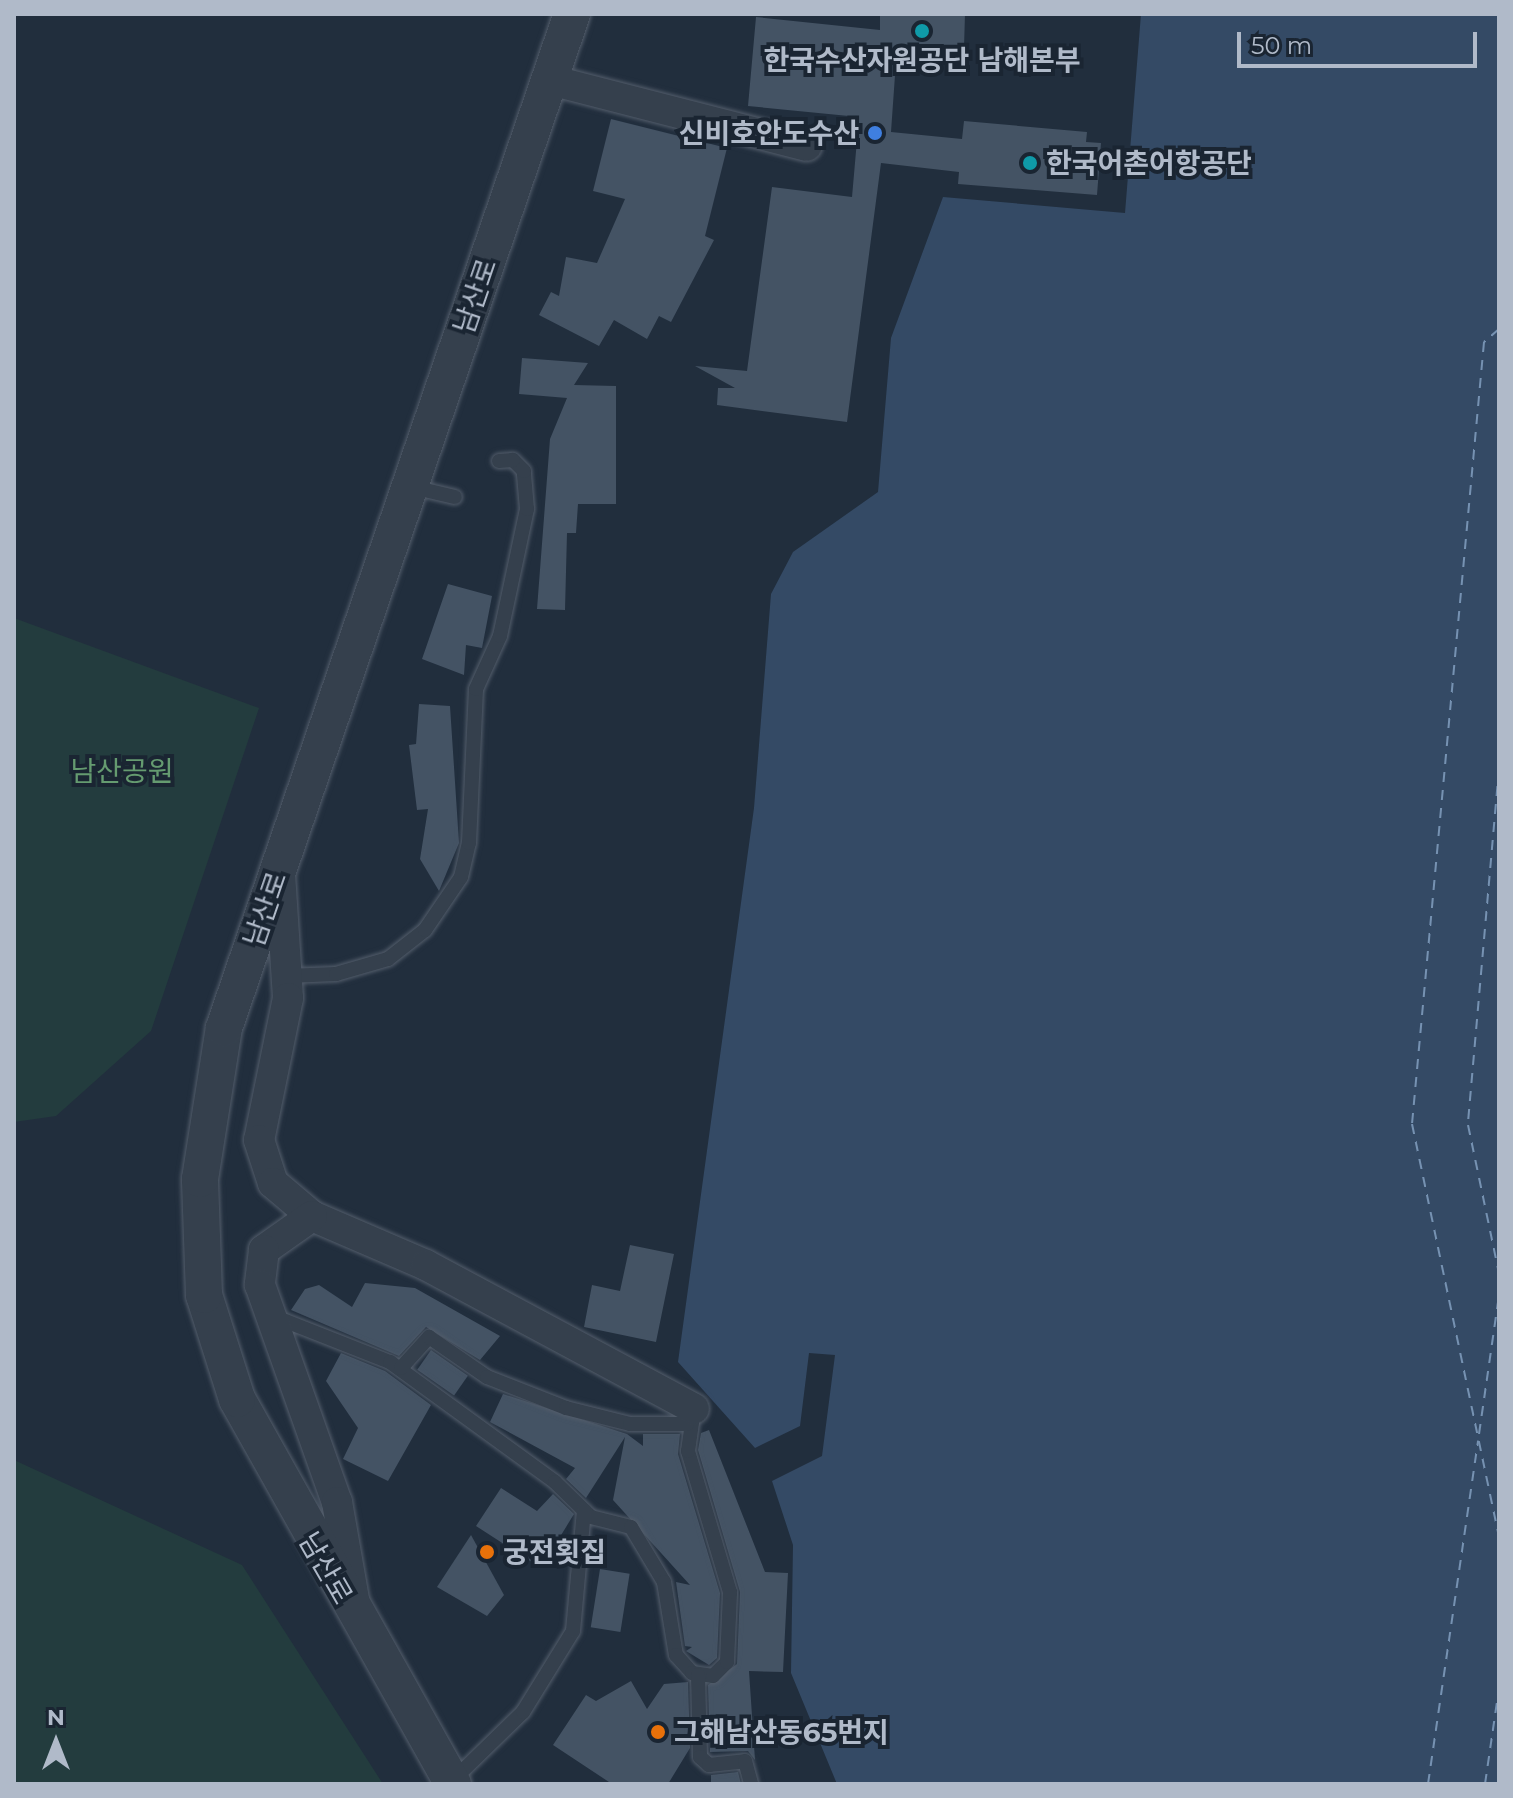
<!DOCTYPE html>
<meta charset="utf-8">
<style>
body{margin:0}
#map{position:relative;width:1513px;height:1798px;overflow:hidden;background:#212e3d;font-family:Montserrat,"Noto Sans KR",sans-serif}
div>[style]{position:absolute}
.green>*{inset:0;background:#233c3e}
.water>*{inset:0;background:#344a65}
.ferry>*{height:2px;margin-top:-1px;transform-origin:0;background:repeating-linear-gradient(90deg,#7692b2 0 10px,transparent 0 18px)}
.building>*{inset:0;background:#445364;transform-origin:0 0}
.roads{filter:drop-shadow(0 0 2px #535d6b) drop-shadow(0 0 2px #535d6b)}
.service>*{height:14px;margin:-7px;padding:0 7px;transform-origin:7px;border-radius:7px;background:#35404d}
.minor>*{height:30px;margin:-15px;padding:0 15px;transform-origin:15px;border-radius:15px;background:#35404d}
.tertiary>*{height:36px;margin:-18px;padding:0 18px;transform-origin:18px;border-radius:18px;background:#35404d}
.dots>*{width:22px;height:22px;translate:-50% -50%;box-sizing:border-box;border:4px solid #1a2532;border-radius:50%}
span{translate:-50% -50%;white-space:nowrap;text-align:center;line-height:1.15;-webkit-text-stroke:8px #1a2532;paint-order:stroke}
.poi-label{font-size:28px;color:#b0bac9;font-weight:700}
.right{translate:-100% -50%;text-align:right}
.left{translate:0 -50%;text-align:left}
.street-label{font-size:28px;color:#b0bac9}
.park-label{font-size:28px;color:#659b70}
.frame{position:absolute;inset:0;border:16px solid #b0bac9;pointer-events:none}
.north{position:absolute;left:16px;top:1702px;width:80px;height:80px;-webkit-text-stroke:6px #1a2532;paint-order:stroke;rotate:0deg;font-size:22px;font-weight:700;line-height:32px;text-align:center;color:#b0bac9}
.north::after{content:'';display:block;margin:auto;width:28px;height:36px;background:#b0bac9;clip-path:polygon(50% 0,100% 100%,50% 72%,0 100%)}
.scale{position:absolute;left:1237px;top:32px;width:240px;height:36px;box-sizing:border-box;border:4px solid #b0bac9;border-top:0;padding-left:10px;font-size:24px;line-height:28px;white-space:nowrap;color:#b0bac9;-webkit-text-stroke:6px #1a2532;paint-order:stroke}
</style>
<div id="map">
<div class="green">
<i style="clip-path:polygon(14px 618px,259px 708px,151px 1031px,56px 1116px,14px 1122px)"></i>
<i style="clip-path:polygon(14px 1460px,242px 1565px,383px 1784px,14px 1784px)"></i>
</div>
<div class="water">
<i style="clip-path:polygon(1141px 14px,1499px 14px,1499px 1784px,837px 1784px,791px 1673px,793px 1545px,772px 1481px,822px 1456px,835px 1355px,809px 1353px,800px 1426px,755px 1448px,678px 1362px,754px 808px,771px 594px,793px 552px,878px 492px,891px 338px,943px 197px,1125px 213px)"></i>
</div>
<div class="ferry">
<i style="left:1499px;top:329px;width:20px;rotate:139deg"></i>
<i style="left:1484px;top:342px;width:785px;rotate:95.26deg"></i>
<i style="left:1412px;top:1124px;width:423px;rotate:78.1deg"></i>
<i style="left:1499px;top:768px;width:358px;rotate:95deg"></i>
<i style="left:1468px;top:1125px;width:151px;rotate:78.2deg"></i>
<i style="left:1479px;top:1434px;width:140px;rotate:-81.8deg"></i>
<i style="left:1428px;top:1784px;width:347px;rotate:-81.7deg"></i>
<i style="left:1485px;top:1784px;width:97px;rotate:-81.7deg"></i>
</div>
<div class="building">
<i style="clip-path:polygon(880px 14px,965px 14px,964px 48px,897px 47px,891px 132px,962px 139px,964px 121px,1087px 132px,1086px 142px,1101px 143px,1097px 195px,958px 184px,959px 172px,881px 163px,847px 422px,717px 405px,718px 388px,735px 388px,695px 366px,747px 371px,772px 187px,852px 197px,859px 117px,748px 106px,756px 17px,880px 30px)"></i>
<i style="clip-path:polygon(611px 119px,727px 148px,705px 236px,714px 240px,671px 322px,659px 316px,647px 339px,614px 320px,599px 346px,539px 315px,551px 292px,559px 296px,566px 257px,597px 263px,625px 199px,593px 191px)"></i>
<i style="clip-path:polygon(522px 358px,588px 363px,574px 385px,616px 386px,616px 504px,578px 504px,576px 533px,567px 533px,565px 610px,537px 609px,550px 439px,567px 398px,519px 394px)"></i>
<i style="clip-path:polygon(448px 584px,492px 596px,482px 648px,466px 645px,464px 675px,422px 659px)"></i>
<i style="clip-path:polygon(419px 704px,450px 706px,459px 843px,439px 891px,420px 859px,428px 809px,417px 810px,409px 745px,416px 744px)"></i>
<i style="clip-path:polygon(630px 1245px,674px 1254px,656px 1342px,584px 1327px,592px 1285px,620px 1291px)"></i>
<i style="clip-path:polygon(365px 1283px,415px 1288px,500px 1336px,480px 1360px,426px 1327px,399px 1356px,291px 1310px,305px 1289px,319px 1285px,352px 1307px)"></i>
<i style="left:431px;top:1350px;width:45px;height:24px;rotate:35deg"></i>
<i style="clip-path:polygon(341px 1353px,385px 1371px,431px 1405px,388px 1481px,343px 1459px,358px 1428px,326px 1381px)"></i>
<i style="clip-path:polygon(503px 1394px,627px 1434px,643px 1446px,643px 1434px,680px 1434px,678px 1454px,720px 1593px,717px 1658px,709px 1665px,686px 1651px,692px 1647px,685px 1646px,676px 1582px,690px 1585px,613px 1500px,625px 1437px,586px 1498px,566px 1479px,575px 1468px,490px 1422px)"></i>
<i style="clip-path:polygon(709px 1430px,765px 1572px,788px 1573px,783px 1672px,749px 1671px,755px 1760px,748px 1751px,710px 1752px,708px 1685px,737px 1664px,740px 1592px,698px 1450px,701px 1433px)"></i>
<i style="clip-path:polygon(501px 1488px,537px 1511px,553px 1494px,574px 1514px,541px 1568px,476px 1526px)"></i>
<i style="clip-path:polygon(471px 1535px,504px 1595px,487px 1616px,437px 1587px)"></i>
<i style="left:600px;top:1569px;width:30px;height:59px;rotate:9deg"></i>
<i style="clip-path:polygon(631px 1681px,647px 1709px,664px 1684px,688px 1682px,690px 1748px,668px 1784px,612px 1784px,553px 1745px,586px 1695px,596px 1701px)"></i>
<i style="clip-path:polygon(738px 1772px,741px 1784px,711px 1784px,711px 1775px)"></i>
</div>
<div class="roads">
<div class="service">
<i style="left:412px;top:487px;width:44px;rotate:13.1deg"></i>
<i style="left:287px;top:976px;width:49px;rotate:-2.3deg"></i>
<i style="left:336px;top:974px;width:54px;rotate:-16.1deg"></i>
<i style="left:388px;top:959px;width:47px;rotate:-38.1deg"></i>
<i style="left:425px;top:930px;width:64px;rotate:-55.8deg"></i>
<i style="left:461px;top:877px;width:35px;rotate:-77deg"></i>
<i style="left:469px;top:843px;width:154px;rotate:-87.4deg"></i>
<i style="left:476px;top:689px;width:58px;rotate:-65.6deg"></i>
<i style="left:500px;top:636px;width:130px;rotate:-78deg"></i>
<i style="left:527px;top:509px;width:38px;rotate:-95deg"></i>
<i style="left:524px;top:471px;width:16px;rotate:-135deg"></i>
<i style="left:513px;top:460px;width:14px;rotate:176deg"></i>
<i style="left:273px;top:1316px;width:126px;rotate:21.5deg"></i>
<i style="left:390px;top:1362px;width:204px;rotate:36deg"></i>
<i style="left:555px;top:1482px;width:50px;rotate:44.2deg"></i>
<i style="left:591px;top:1517px;width:41px;rotate:14deg"></i>
<i style="left:631px;top:1527px;width:64px;rotate:59deg"></i>
<i style="left:664px;top:1582px;width:74px;rotate:80.7deg"></i>
<i style="left:676px;top:1655px;width:24px;rotate:48deg"></i>
<i style="left:692px;top:1673px;width:21px;rotate:8deg"></i>
<i style="left:713px;top:1676px;width:20px;rotate:-45deg"></i>
<i style="left:727px;top:1662px;width:70px;rotate:-87.5deg"></i>
<i style="left:730px;top:1592px;width:147px;rotate:-106.6deg"></i>
<i style="left:688px;top:1451px;width:42px;rotate:-81.9deg"></i>
<i style="left:401px;top:1368px;width:42px;rotate:-47.9deg"></i>
<i style="left:429px;top:1337px;width:70px;rotate:34.6deg"></i>
<i style="left:487px;top:1377px;width:85px;rotate:21.4deg"></i>
<i style="left:566px;top:1408px;width:66px;rotate:14deg"></i>
<i style="left:630px;top:1424px;width:57px"></i>
<i style="left:698px;top:1675px;width:82px;rotate:88.6deg"></i>
<i style="left:700px;top:1757px;width:12px;rotate:42deg"></i>
<i style="left:709px;top:1765px;width:36px;rotate:-6deg"></i>
<i style="left:745px;top:1761px;width:24px;rotate:75deg"></i>
<i style="left:452px;top:1781px;width:99px;rotate:-44.2deg"></i>
<i style="left:523px;top:1712px;width:95px;rotate:-58.3deg"></i>
<i style="left:573px;top:1631px;width:121px;rotate:-84.8deg"></i>
</div>
<div class="minor">
<i style="left:550px;top:80px;width:265px;rotate:14.4deg"></i>
<i style="left:280px;top:874px;width:124px;rotate:86.3deg"></i>
<i style="left:288px;top:998px;width:145px;rotate:101.5deg"></i>
<i style="left:259px;top:1140px;width:45px;rotate:72deg"></i>
<i style="left:273px;top:1183px;width:51px;rotate:40.2deg"></i>
<i style="left:312px;top:1216px;width:124px;rotate:23.3deg"></i>
<i style="left:426px;top:1265px;width:304px;rotate:28.2deg"></i>
<i style="left:312px;top:1216px;width:59px;rotate:144.7deg"></i>
<i style="left:264px;top:1250px;width:35px;rotate:97deg"></i>
<i style="left:260px;top:1285px;width:230px;rotate:70.5deg"></i>
<i style="left:337px;top:1502px;width:105px;rotate:80.1deg"></i>
</div>
<div class="tertiary">
<i style="left:453px;top:1784px;width:441px;rotate:-119.3deg"></i>
<i style="left:237px;top:1399px;width:109px;rotate:-107.6deg"></i>
<i style="left:204px;top:1295px;width:116px;rotate:-92deg"></i>
<i style="left:200px;top:1179px;width:153px;rotate:-81deg"></i>
<i style="left:224px;top:1028px;width:1072px;rotate:-71.06deg"></i>
</div>
</div>
<div class="dots">
<i style="left:922px;top:31px;background:#0f9aa8"></i>
<i style="left:875px;top:133px;background:#3f7fe0"></i>
<i style="left:1030px;top:163px;background:#0f9aa8"></i>
<i style="left:487px;top:1552px;background:#e8710a"></i>
<i style="left:658px;top:1732px;background:#e8710a"></i>
</div>
<div class="poi-label">
<span style="left:922px;top:60px">한국수산자원공단 남해본부</span>
<span class="right" style="left:859px;top:133px">신비호안도수산</span>
<span class="left" style="left:1046px;top:163px">한국어촌어항공단</span>
<span class="left" style="left:503px;top:1552px">궁전횟집</span>
<span class="left" style="left:674px;top:1732px">그해남산동65번지</span>
</div>
<div class="street-label">
<span style="left:475px;top:296px;rotate:-71deg">남산로</span>
<span style="left:265px;top:909px;rotate:-71deg">남산로</span>
<span style="left:326px;top:1568px;rotate:60deg">남산로</span>
</div>
<div class="park-label">
<span style="left:122px;top:771px">남산공원</span>
</div>
<div class="frame"></div>
<div class="north">N</div>
<div class="scale">50 m</div>
</div>
